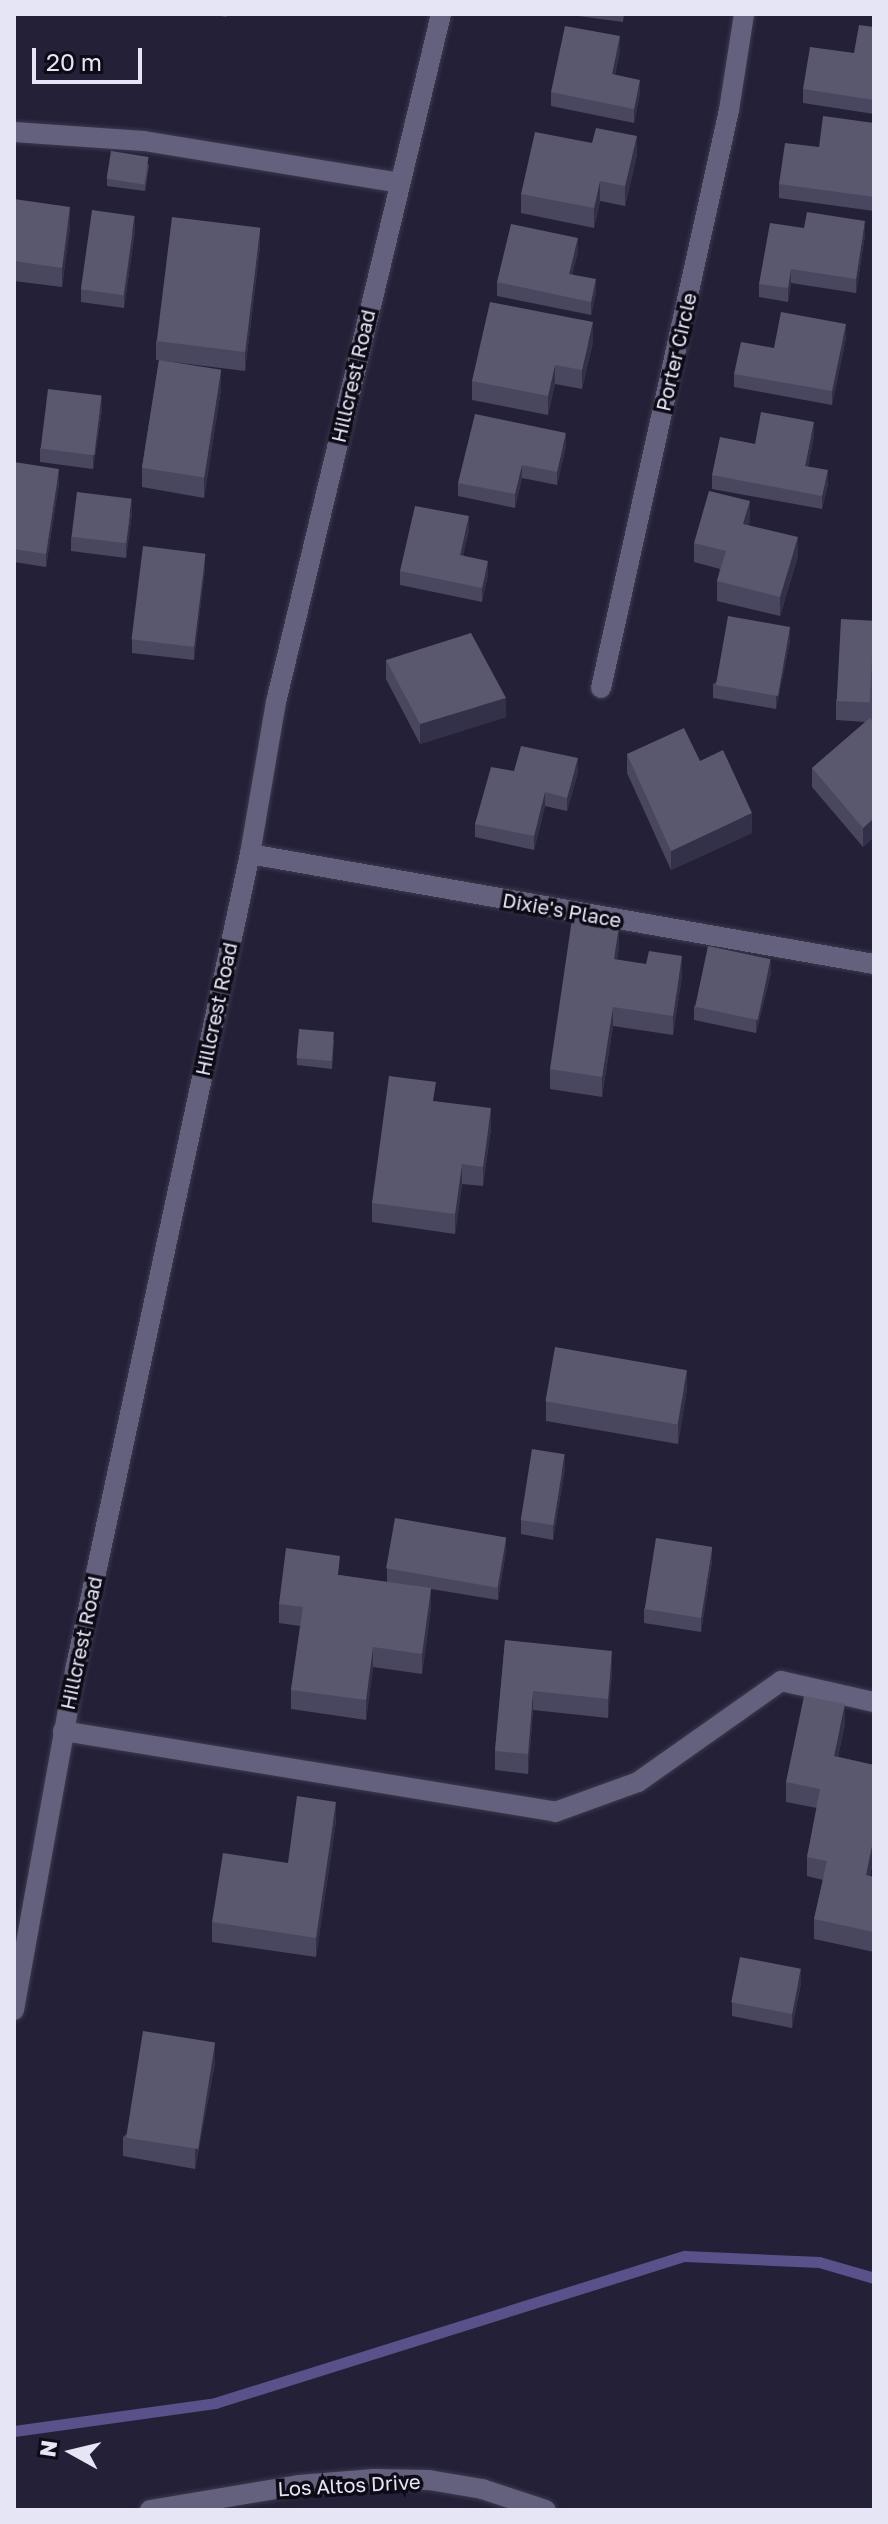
<!DOCTYPE html>
<style>
body{margin:0}
#map{position:relative;width:888px;height:2524px;overflow:hidden;background:#232038;font-family:"Golos Text",sans-serif}
div>[style]{position:absolute}
.stream>*{height:11px;margin:-5.5px;padding:0 5.5px;transform-origin:5.5px;border-radius:5.5px;background:#58518a}
.roads{filter:drop-shadow(0 0 2px #3d394d) drop-shadow(0 0 2px #3d394d)}
.minor>*{height:20px;margin:-10px;padding:0 10px;transform-origin:10px;border-radius:10px;background:#63617d}
.wall>*{inset:0;background:#49475f}
.shaded-wall>*{inset:0;background:#333049}
.building>*{inset:0;background:#5a586f;transform-origin:0 0}
span{translate:-50% -50%;white-space:nowrap;text-align:center;line-height:1.15;-webkit-text-stroke:7px #0c0b16;paint-order:stroke}
.street-label{font-size:20px;color:#e6e5f5}
.frame{position:absolute;inset:0;border:16px solid #e6e5f5;pointer-events:none}
.north{position:absolute;left:32px;top:2412px;width:80px;height:80px;-webkit-text-stroke:6px #0c0b16;paint-order:stroke;rotate:278deg;font-size:22px;font-weight:700;line-height:32px;text-align:center;color:#e6e5f5}
.north::after{content:'';display:block;margin:auto;width:28px;height:36px;background:#e6e5f5;clip-path:polygon(50% 0,100% 100%,50% 72%,0 100%)}
.scale{position:absolute;left:32px;top:48px;width:110px;height:36px;box-sizing:border-box;border:4px solid #e6e5f5;border-top:0;padding-left:10px;font-size:24px;line-height:28px;white-space:nowrap;color:#e6e5f5;-webkit-text-stroke:6px #0c0b16;paint-order:stroke}
</style>
<div id="map">
<div class="stream">
<i style="left:14px;top:2431px;width:203px;rotate:-7.9deg"></i>
<i style="left:215px;top:2403px;width:492px;rotate:-17.4deg"></i>
<i style="left:685px;top:2256px;width:134px;rotate:2.6deg"></i>
<i style="left:819px;top:2262px;width:57px;rotate:16.2deg"></i>
</div>
<div class="roads">
<div class="minor">
<i style="left:14px;top:132px;width:130px;rotate:4deg"></i>
<i style="left:144px;top:141px;width:259px;rotate:9.3deg"></i>
<i style="left:601px;top:688px;width:592px;rotate:-77.51deg"></i>
<i style="left:729px;top:110px;width:97px;rotate:-81.1deg"></i>
<i style="left:250px;top:854px;width:634px;rotate:10deg"></i>
<i style="left:63px;top:1731px;width:499px;rotate:9.3deg"></i>
<i style="left:555px;top:1812px;width:88px;rotate:-19.9deg"></i>
<i style="left:638px;top:1782px;width:175px;rotate:-35.2deg"></i>
<i style="left:781px;top:1681px;width:95px;rotate:12.7deg"></i>
<i style="left:14px;top:2010px;width:350px;rotate:-79.8deg"></i>
<i style="left:76px;top:1666px;width:830px;rotate:-77.91deg"></i>
<i style="left:250px;top:854px;width:154px;rotate:-80.3deg"></i>
<i style="left:276px;top:702px;width:708px;rotate:-76.51deg"></i>
<i style="left:150px;top:2510px;width:151px;rotate:-9.5deg"></i>
<i style="left:299px;top:2485px;width:75px;rotate:-4.6deg"></i>
<i style="left:374px;top:2479px;width:55px;rotate:1deg"></i>
<i style="left:429px;top:2480px;width:54px;rotate:9.6deg"></i>
<i style="left:482px;top:2489px;width:67px;rotate:18.2deg"></i>
</div>
</div>
<div class="wall">
<i style="clip-path:polygon(206px 14px,227px 14px,227px 17px)"></i>
<i style="clip-path:polygon(563px 14px,624px 14px,623px 22px)"></i>
<i style="clip-path:polygon(874px 27px,874px 114px,803px 103px,803px 89px,854px 53px)"></i>
<i style="clip-path:polygon(620px 50px,615px 75px,640px 93px,634px 123px,551px 106px,551px 92px)"></i>
<i style="clip-path:polygon(874px 123px,874px 211px,779px 198px,779px 184px,819px 147px)"></i>
<i style="clip-path:polygon(637px 155px,625px 206px,600px 201px,594px 228px,521px 213px,521px 194px)"></i>
<i style="clip-path:polygon(149px 164px,145px 191px,107px 186px,107px 179px)"></i>
<i style="clip-path:polygon(14px 199px,70px 227px,62px 287px,14px 281px)"></i>
<i style="clip-path:polygon(804px 228px,865px 235px,856px 293px,791px 283px,788px 302px,759px 297px,759px 284px)"></i>
<i style="clip-path:polygon(135px 230px,124px 308px,81px 302px,81px 289px)"></i>
<i style="clip-path:polygon(260px 247px,245px 371px,164px 361px,221px 389px,204px 498px,142px 487px,142px 468px,159px 360px,156px 360px,156px 341px)"></i>
<i style="clip-path:polygon(578px 252px,572px 274px,596px 293px,591px 315px,497px 296px,497px 282px)"></i>
<i style="clip-path:polygon(846px 338px,832px 405px,734px 387px,734px 374px,774px 348px)"></i>
<i style="clip-path:polygon(593px 342px,582px 389px,555px 384px,548px 415px,472px 400px,472px 381px)"></i>
<i style="clip-path:polygon(102px 410px,93px 469px,40px 462px,40px 448px)"></i>
<i style="clip-path:polygon(814px 436px,808px 466px,828px 484px,822px 509px,712px 489px,712px 475px,755px 444px)"></i>
<i style="clip-path:polygon(566px 446px,557px 485px,522px 478px,515px 508px,458px 496px,458px 483px)"></i>
<i style="clip-path:polygon(14px 462px,59px 483px,46px 567px,14px 562px)"></i>
<i style="clip-path:polygon(132px 513px,126px 558px,71px 551px,71px 537px)"></i>
<i style="clip-path:polygon(750px 520px,748px 525px,798px 556px,780px 616px,717px 601px,717px 581px,720px 569px,694px 562px,694px 543px)"></i>
<i style="clip-path:polygon(469px 530px,463px 555px,488px 574px,482px 602px,400px 585px,400px 571px)"></i>
<i style="clip-path:polygon(205px 568px,194px 660px,132px 653px,132px 639px)"></i>
<i style="clip-path:polygon(874px 621px,874px 837px,863px 847px,812px 787px,812px 768px,865px 722px,836px 720px,836px 701px)"></i>
<i style="clip-path:polygon(790px 641px,776px 709px,713px 698px,713px 684px)"></i>
<i style="clip-path:polygon(386px 660px,506px 717px,420px 744px,386px 679px)"></i>
<i style="clip-path:polygon(627px 754px,700px 761px,752px 833px,671px 870px,627px 773px)"></i>
<i style="clip-path:polygon(514px 771px,578px 772px,567px 811px,545px 806px,534px 850px,475px 837px,475px 824px)"></i>
<i style="clip-path:polygon(619px 946px,617px 960px,682px 976px,673px 1035px,613px 1026px,602px 1097px,550px 1089px,550px 1069px)"></i>
<i style="clip-path:polygon(771px 973px,756px 1033px,694px 1020px,694px 1006px)"></i>
<i style="clip-path:polygon(334px 1039px,332px 1069px,297px 1065px,297px 1058px)"></i>
<i style="clip-path:polygon(436px 1101px,491px 1128px,483px 1186px,462px 1184px,455px 1234px,372px 1222px,372px 1203px)"></i>
<i style="clip-path:polygon(687px 1389px,678px 1444px,546px 1421px,546px 1401px)"></i>
<i style="clip-path:polygon(565px 1468px,553px 1540px,521px 1534px,521px 1520px)"></i>
<i style="clip-path:polygon(506px 1551px,498px 1600px,431px 1589px,431px 1608px,422px 1674px,373px 1667px,366px 1720px,291px 1709px,291px 1690px,300px 1626px,279px 1623px,279px 1604px,340px 1575px,387px 1582px,387px 1568px)"></i>
<i style="clip-path:polygon(712px 1561px,701px 1632px,644px 1623px,644px 1609px)"></i>
<i style="clip-path:polygon(505px 1640px,612px 1671px,608px 1718px,533px 1710px,528px 1774px,495px 1770px,495px 1751px)"></i>
<i style="clip-path:polygon(845px 1724px,838px 1757px,874px 1765px,874px 1856px,870px 1876px,874px 1877px,874px 1952px,814px 1939px,814px 1919px,823px 1880px,807px 1876px,807px 1857px,817px 1808px,786px 1802px,786px 1782px)"></i>
<i style="clip-path:polygon(336px 1821px,316px 1957px,212px 1942px,212px 1922px,288px 1863px)"></i>
<i style="clip-path:polygon(801px 1983px,792px 2028px,732px 2016px,732px 2002px)"></i>
<i style="clip-path:polygon(215px 2063px,195px 2169px,123px 2156px,123px 2137px)"></i>
</div>
<div class="shaded-wall">
<i style="clip-path:polygon(620px 36px,620px 50px,612px 88px,612px 74px)"></i>
<i style="clip-path:polygon(640px 80px,640px 93px,634px 123px,634px 109px)"></i>
<i style="clip-path:polygon(637px 136px,637px 155px,625px 206px,625px 186px)"></i>
<i style="clip-path:polygon(600px 181px,600px 201px,594px 228px,594px 208px)"></i>
<i style="clip-path:polygon(70px 207px,70px 227px,62px 287px,62px 268px)"></i>
<i style="clip-path:polygon(135px 216px,135px 230px,124px 308px,124px 295px)"></i>
<i style="clip-path:polygon(865px 221px,865px 235px,856px 293px,856px 279px)"></i>
<i style="clip-path:polygon(260px 228px,260px 247px,245px 371px,245px 352px)"></i>
<i style="clip-path:polygon(578px 238px,578px 252px,569px 287px,569px 274px)"></i>
<i style="clip-path:polygon(791px 269px,791px 283px,788px 302px,788px 288px)"></i>
<i style="clip-path:polygon(596px 279px,596px 293px,591px 315px,591px 302px)"></i>
<i style="clip-path:polygon(593px 322px,593px 342px,582px 389px,582px 370px)"></i>
<i style="clip-path:polygon(846px 324px,846px 338px,832px 405px,832px 391px)"></i>
<i style="clip-path:polygon(555px 365px,555px 384px,548px 415px,548px 396px)"></i>
<i style="clip-path:polygon(221px 370px,221px 389px,204px 498px,204px 478px)"></i>
<i style="clip-path:polygon(102px 396px,102px 410px,93px 469px,93px 456px)"></i>
<i style="clip-path:polygon(814px 422px,814px 436px,805px 479px,805px 466px)"></i>
<i style="clip-path:polygon(566px 433px,566px 446px,557px 485px,557px 472px)"></i>
<i style="clip-path:polygon(522px 465px,522px 478px,515px 508px,515px 494px)"></i>
<i style="clip-path:polygon(59px 469px,59px 483px,46px 567px,46px 554px)"></i>
<i style="clip-path:polygon(828px 470px,828px 484px,822px 509px,822px 496px)"></i>
<i style="clip-path:polygon(132px 499px,132px 513px,126px 558px,126px 545px)"></i>
<i style="clip-path:polygon(750px 501px,750px 520px,743px 543px,743px 524px)"></i>
<i style="clip-path:polygon(469px 516px,469px 530px,460px 568px,460px 555px)"></i>
<i style="clip-path:polygon(798px 537px,798px 556px,780px 616px,780px 597px)"></i>
<i style="clip-path:polygon(205px 554px,205px 568px,194px 660px,194px 647px)"></i>
<i style="clip-path:polygon(488px 561px,488px 574px,482px 602px,482px 588px)"></i>
<i style="clip-path:polygon(790px 627px,790px 641px,776px 709px,776px 696px)"></i>
<i style="clip-path:polygon(506px 698px,506px 717px,420px 744px,420px 724px)"></i>
<i style="clip-path:polygon(578px 758px,578px 772px,567px 811px,567px 798px)"></i>
<i style="clip-path:polygon(545px 792px,545px 806px,534px 850px,534px 836px)"></i>
<i style="clip-path:polygon(752px 813px,752px 833px,671px 870px,671px 851px)"></i>
<i style="clip-path:polygon(874px 818px,874px 837px,863px 847px,863px 828px)"></i>
<i style="clip-path:polygon(619px 927px,619px 946px,614px 979px,614px 959px)"></i>
<i style="clip-path:polygon(682px 956px,682px 976px,673px 1035px,673px 1016px)"></i>
<i style="clip-path:polygon(771px 959px,771px 973px,756px 1033px,756px 1019px)"></i>
<i style="clip-path:polygon(613px 1007px,613px 1026px,602px 1097px,602px 1077px)"></i>
<i style="clip-path:polygon(491px 1108px,491px 1128px,483px 1186px,483px 1167px)"></i>
<i style="clip-path:polygon(462px 1164px,462px 1184px,455px 1234px,455px 1214px)"></i>
<i style="clip-path:polygon(687px 1370px,687px 1389px,678px 1444px,678px 1424px)"></i>
<i style="clip-path:polygon(565px 1454px,565px 1468px,553px 1540px,553px 1526px)"></i>
<i style="clip-path:polygon(506px 1537px,506px 1551px,498px 1600px,498px 1587px)"></i>
<i style="clip-path:polygon(712px 1547px,712px 1561px,701px 1632px,701px 1618px)"></i>
<i style="clip-path:polygon(431px 1588px,431px 1608px,422px 1674px,422px 1654px)"></i>
<i style="clip-path:polygon(373px 1647px,373px 1667px,366px 1720px,366px 1700px)"></i>
<i style="clip-path:polygon(612px 1651px,612px 1671px,608px 1718px,608px 1699px)"></i>
<i style="clip-path:polygon(533px 1691px,533px 1710px,528px 1774px,528px 1754px)"></i>
<i style="clip-path:polygon(845px 1704px,845px 1724px,834px 1776px,834px 1756px)"></i>
<i style="clip-path:polygon(336px 1802px,336px 1821px,316px 1957px,316px 1938px)"></i>
<i style="clip-path:polygon(874px 1836px,874px 1856px,866px 1895px,866px 1875px)"></i>
<i style="clip-path:polygon(801px 1969px,801px 1983px,792px 2028px,792px 2014px)"></i>
<i style="clip-path:polygon(215px 2043px,215px 2063px,195px 2169px,195px 2150px)"></i>
</div>
<div class="building">
<i style="clip-path:polygon(859px 25px,874px 27px,874px 100px,803px 89px,810px 47px,854px 53px)"></i>
<i style="clip-path:polygon(565px 26px,620px 36px,612px 74px,640px 80px,634px 109px,551px 92px)"></i>
<i style="clip-path:polygon(823px 116px,874px 123px,874px 197px,779px 184px,785px 143px,819px 147px)"></i>
<i style="clip-path:polygon(596px 128px,637px 136px,625px 186px,600px 181px,594px 208px,521px 194px,535px 132px,592px 143px)"></i>
<i style="left:111px;top:151px;width:38px;height:28px;rotate:9deg"></i>
<i style="clip-path:polygon(14px 199px,70px 207px,62px 268px,14px 261px)"></i>
<i style="left:92px;top:210px;width:43px;height:80px;rotate:8deg"></i>
<i style="clip-path:polygon(807px 212px,865px 221px,856px 279px,791px 269px,788px 288px,759px 284px,770px 223px,804px 228px)"></i>
<i style="left:172px;top:217px;width:89px;height:125px;rotate:7deg"></i>
<i style="clip-path:polygon(511px 224px,578px 238px,569px 274px,596px 279px,591px 302px,497px 282px)"></i>
<i style="clip-path:polygon(490px 302px,593px 322px,582px 370px,555px 365px,548px 396px,472px 381px)"></i>
<i style="clip-path:polygon(781px 312px,846px 324px,832px 391px,734px 374px,741px 342px,774px 348px)"></i>
<i style="left:159px;top:360px;width:63px;height:109px;rotate:9deg"></i>
<i style="left:48px;top:389px;width:54px;height:60px;rotate:7deg"></i>
<i style="clip-path:polygon(761px 412px,814px 422px,805px 466px,828px 470px,822px 496px,712px 475px,720px 437px,755px 444px)"></i>
<i style="clip-path:polygon(475px 414px,566px 433px,557px 472px,522px 465px,515px 494px,458px 483px)"></i>
<i style="clip-path:polygon(14px 462px,59px 469px,46px 554px,14px 549px)"></i>
<i style="clip-path:polygon(709px 491px,750px 501px,743px 524px,798px 537px,780px 597px,717px 581px,726px 551px,694px 543px)"></i>
<i style="left:77px;top:492px;width:55px;height:45px;rotate:7deg"></i>
<i style="clip-path:polygon(415px 506px,469px 516px,460px 555px,488px 561px,482px 588px,400px 571px)"></i>
<i style="left:143px;top:546px;width:63px;height:94px;rotate:7deg"></i>
<i style="left:728px;top:616px;width:63px;height:70px;rotate:10deg"></i>
<i style="left:841px;top:619px;width:33px;height:82px;rotate:3deg"></i>
<i style="clip-path:polygon(471px 633px,506px 698px,420px 724px,386px 660px)"></i>
<i style="clip-path:polygon(870px 718px,874px 723px,874px 818px,863px 828px,812px 768px)"></i>
<i style="clip-path:polygon(684px 728px,700px 761px,723px 750px,752px 813px,671px 851px,627px 754px)"></i>
<i style="clip-path:polygon(521px 746px,578px 758px,567px 798px,545px 792px,534px 836px,475px 824px,491px 767px,514px 771px)"></i>
<i style="clip-path:polygon(572px 919px,619px 927px,614px 959px,646px 964px,649px 951px,682px 956px,673px 1016px,613px 1007px,602px 1077px,550px 1069px)"></i>
<i style="left:708px;top:946px;width:64px;height:62px;rotate:12deg"></i>
<i style="left:299px;top:1029px;width:35px;height:29px;rotate:5deg"></i>
<i style="clip-path:polygon(389px 1076px,436px 1082px,433px 1101px,491px 1108px,483px 1167px,462px 1164px,455px 1214px,372px 1203px)"></i>
<i style="left:555px;top:1347px;width:134px;height:55px;rotate:10deg"></i>
<i style="left:532px;top:1449px;width:33px;height:72px;rotate:9deg"></i>
<i style="left:395px;top:1518px;width:113px;height:51px;rotate:10deg"></i>
<i style="left:656px;top:1538px;width:57px;height:72px;rotate:9deg"></i>
<i style="clip-path:polygon(286px 1548px,340px 1556px,338px 1575px,431px 1588px,422px 1654px,373px 1647px,366px 1700px,291px 1690px,303px 1607px,279px 1604px)"></i>
<i style="clip-path:polygon(505px 1640px,612px 1651px,608px 1699px,533px 1691px,528px 1754px,495px 1751px)"></i>
<i style="clip-path:polygon(804px 1696px,845px 1704px,834px 1756px,874px 1765px,874px 1836px,866px 1875px,874px 1877px,874px 1932px,814px 1919px,827px 1861px,807px 1857px,820px 1789px,786px 1782px)"></i>
<i style="clip-path:polygon(297px 1796px,336px 1802px,316px 1938px,212px 1922px,223px 1853px,288px 1863px)"></i>
<i style="left:740px;top:1957px;width:62px;height:46px;rotate:11deg"></i>
<i style="left:143px;top:2031px;width:73px;height:108px;rotate:9deg"></i>
</div>
<div class="street-label">
<span style="left:676px;top:352px;rotate:-77deg">Porter Circle</span>
<span style="left:353px;top:376px;rotate:-77deg">Hillcrest Road</span>
<span style="left:562px;top:910px;rotate:10deg">Dixie's Place</span>
<span style="left:216px;top:1009px;rotate:-78deg">Hillcrest Road</span>
<span style="left:81px;top:1643px;rotate:-78deg">Hillcrest Road</span>
<span style="left:349px;top:2485px;rotate:-3deg">Los Altos Drive</span>
</div>
<div class="frame"></div>
<div class="north">N</div>
<div class="scale">20 m</div>
</div>
